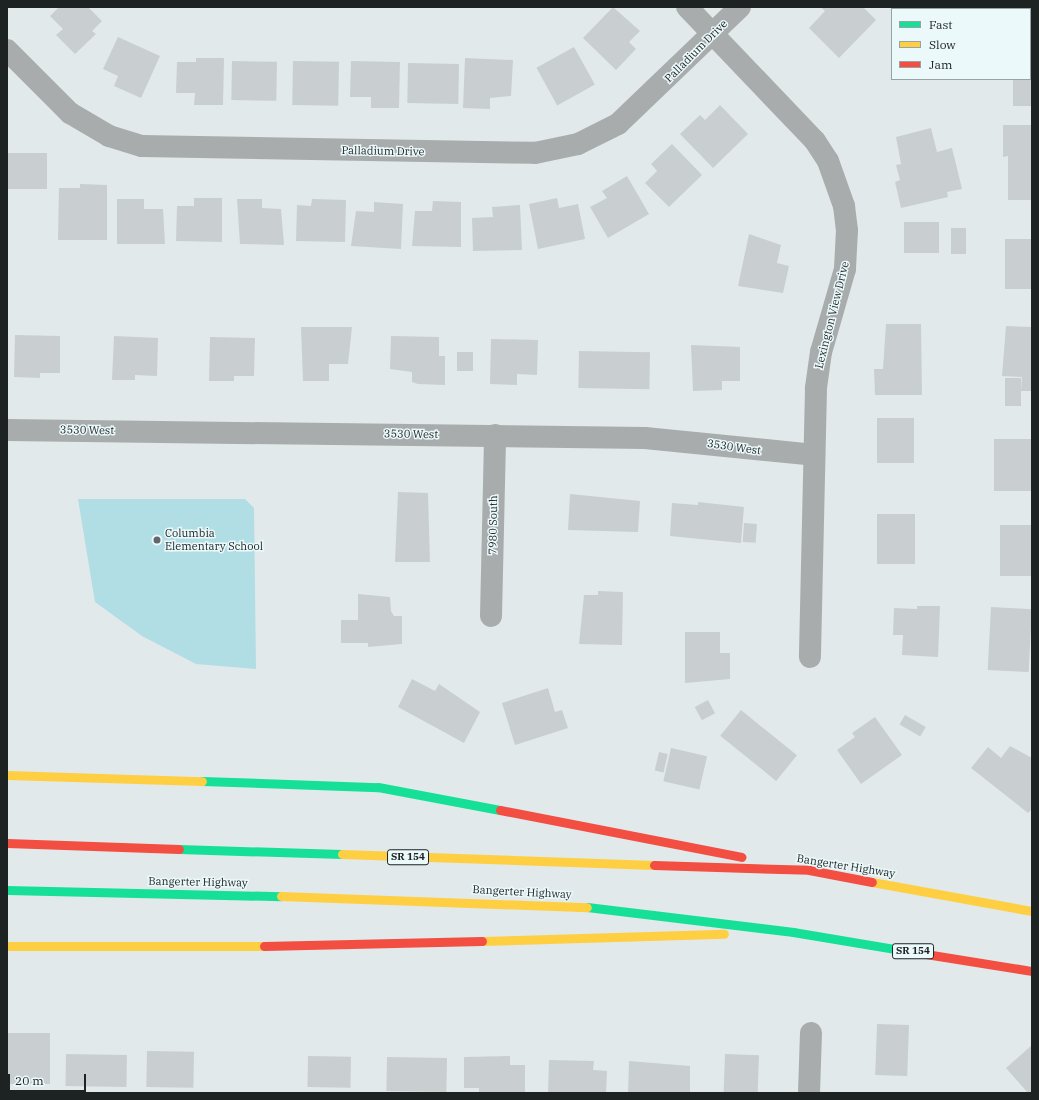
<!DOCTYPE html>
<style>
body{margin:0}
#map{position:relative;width:1039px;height:1100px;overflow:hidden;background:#e2e9ea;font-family:"IBM Plex Serif",serif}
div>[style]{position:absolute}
.green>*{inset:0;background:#b1dde4}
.building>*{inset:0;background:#c9cfd0;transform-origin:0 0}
.street>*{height:22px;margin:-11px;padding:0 11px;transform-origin:11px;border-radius:11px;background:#a8acac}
.fast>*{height:9px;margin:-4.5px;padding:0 4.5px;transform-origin:4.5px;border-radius:4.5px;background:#16e098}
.slow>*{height:9px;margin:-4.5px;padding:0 4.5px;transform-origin:4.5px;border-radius:4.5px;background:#ffcf43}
.jam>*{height:9px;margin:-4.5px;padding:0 4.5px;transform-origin:4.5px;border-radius:4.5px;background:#f24e42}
.dots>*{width:11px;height:11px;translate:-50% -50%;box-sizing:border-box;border:2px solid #ebf9fb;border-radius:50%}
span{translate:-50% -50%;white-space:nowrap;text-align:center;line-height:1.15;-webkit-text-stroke:3px #ebf9fb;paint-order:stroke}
.shield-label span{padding:1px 3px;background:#ebf9fb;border:1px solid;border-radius:3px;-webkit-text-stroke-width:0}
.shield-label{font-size:10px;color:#1d2223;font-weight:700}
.street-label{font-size:11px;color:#1d2223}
.poi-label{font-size:11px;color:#1d2223}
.left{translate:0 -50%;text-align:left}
.frame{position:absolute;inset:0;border:8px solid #1d2223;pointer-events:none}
.legend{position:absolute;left:891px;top:8px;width:140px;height:72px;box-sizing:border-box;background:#ebf9fb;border:1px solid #99a3a5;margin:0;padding:5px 7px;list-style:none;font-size:12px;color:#1d2223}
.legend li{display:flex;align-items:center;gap:8px;height:20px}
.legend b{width:20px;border:1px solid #99a3a5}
.scale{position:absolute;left:8px;top:1074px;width:78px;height:18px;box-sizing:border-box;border:2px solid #1d2223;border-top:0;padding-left:5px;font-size:12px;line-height:14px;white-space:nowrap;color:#1d2223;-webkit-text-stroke:3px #ebf9fb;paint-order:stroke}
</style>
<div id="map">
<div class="green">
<i style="clip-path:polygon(78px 499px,245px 499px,254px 508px,256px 669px,196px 664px,142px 636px,95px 602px)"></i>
</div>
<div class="building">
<i style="clip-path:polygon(59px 7px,88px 7px,102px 21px,92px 31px,96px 34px,75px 54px,56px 35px,63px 29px,50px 16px)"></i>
<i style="clip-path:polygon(613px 7px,640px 31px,629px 42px,636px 49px,616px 70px,583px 38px)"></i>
<i style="clip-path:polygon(820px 7px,863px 7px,876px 20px,839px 58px,809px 28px,825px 11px)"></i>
<i style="clip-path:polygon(1030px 30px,1032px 106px,1013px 106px,1013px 79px,1030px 79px)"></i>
<i style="clip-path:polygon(118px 37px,160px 56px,141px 98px,114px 86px,118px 76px,103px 69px)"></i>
<i style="left:574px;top:47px;width:43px;height:43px;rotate:61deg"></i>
<i style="clip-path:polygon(196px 58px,224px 58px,223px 105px,194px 105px,195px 93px,176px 93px,177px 62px,196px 62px)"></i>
<i style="clip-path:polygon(465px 58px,513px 60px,511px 96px,490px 98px,490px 109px,463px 108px)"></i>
<i style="left:232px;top:61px;width:45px;height:39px;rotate:1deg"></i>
<i style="left:293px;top:61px;width:46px;height:44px;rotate:1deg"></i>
<i style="clip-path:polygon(351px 61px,400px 62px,399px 108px,371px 108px,371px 97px,350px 97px)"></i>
<i style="left:408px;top:63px;width:51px;height:40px;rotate:1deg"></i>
<i style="clip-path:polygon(720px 105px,748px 134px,713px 168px,680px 134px,700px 115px,705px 120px)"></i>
<i style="clip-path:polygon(1003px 125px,1032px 125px,1032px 200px,1008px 200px,1008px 156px,1003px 157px)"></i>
<i style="clip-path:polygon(931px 128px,937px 152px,952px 148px,962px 189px,947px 192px,948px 197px,901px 208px,895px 182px,900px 180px,896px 165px,901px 164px,896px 137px)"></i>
<i style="clip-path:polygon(672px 144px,702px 175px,669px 207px,645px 183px,657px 171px,651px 164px)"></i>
<i style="left:7px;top:153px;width:40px;height:36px"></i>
<i style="clip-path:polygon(627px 176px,649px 214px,608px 238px,590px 207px,607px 198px,602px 191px)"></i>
<i style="clip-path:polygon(80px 184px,107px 185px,107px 240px,58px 240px,59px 188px,80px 188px)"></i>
<i style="clip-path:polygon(194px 198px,222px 198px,222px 242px,176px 241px,177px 206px,194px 206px)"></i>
<i style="clip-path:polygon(557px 198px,559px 208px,578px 204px,585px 239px,538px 249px,529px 204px)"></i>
<i style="clip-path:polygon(117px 199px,144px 199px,144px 209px,163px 209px,165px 244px,117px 244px)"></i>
<i style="clip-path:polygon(237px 199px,262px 199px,262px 208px,281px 209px,284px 245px,240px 244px)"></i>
<i style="clip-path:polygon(312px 199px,346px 200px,345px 242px,296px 241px,297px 205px,311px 206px)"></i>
<i style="clip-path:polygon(433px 201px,461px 202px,461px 247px,412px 246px,415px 211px,432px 211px)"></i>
<i style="clip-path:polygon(374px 202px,403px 204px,401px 249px,351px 246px,356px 211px,374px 212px)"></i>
<i style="clip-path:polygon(520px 205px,522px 250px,473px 251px,472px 218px,493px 217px,492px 207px)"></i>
<i style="left:904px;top:222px;width:35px;height:31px"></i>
<i style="left:951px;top:228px;width:15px;height:26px"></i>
<i style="clip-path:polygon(749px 234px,781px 245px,777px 263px,789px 266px,783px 293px,738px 286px)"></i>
<i style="left:1005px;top:239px;width:27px;height:50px"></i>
<i style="clip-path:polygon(886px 324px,921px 324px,922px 395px,875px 395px,874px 369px,883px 369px)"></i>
<i style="clip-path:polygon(1006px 326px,1032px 327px,1032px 391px,1021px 391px,1022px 377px,1002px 376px)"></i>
<i style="clip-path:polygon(301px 327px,352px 327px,348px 364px,329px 364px,329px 381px,303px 381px)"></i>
<i style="clip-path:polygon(15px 335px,60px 336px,60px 373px,40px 373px,40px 378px,14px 377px)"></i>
<i style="clip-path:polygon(114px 336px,158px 338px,157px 376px,135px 375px,135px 380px,112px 380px)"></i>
<i style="clip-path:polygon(391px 336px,439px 337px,439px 356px,445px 356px,445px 385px,418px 384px,412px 382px,412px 372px,390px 369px)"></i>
<i style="clip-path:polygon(210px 337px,255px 338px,254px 376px,234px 376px,234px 381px,209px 381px)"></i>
<i style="clip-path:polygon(491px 339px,538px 340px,537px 375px,517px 374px,517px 385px,490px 384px)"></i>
<i style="clip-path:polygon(691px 345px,740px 347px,740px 381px,722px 381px,722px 390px,693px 391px)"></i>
<i style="left:579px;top:351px;width:71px;height:37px;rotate:1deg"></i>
<i style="left:457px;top:352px;width:16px;height:19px"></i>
<i style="left:1005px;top:378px;width:16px;height:28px"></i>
<i style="left:877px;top:418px;width:37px;height:45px"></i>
<i style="left:994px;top:439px;width:38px;height:52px"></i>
<i style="clip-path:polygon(398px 492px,428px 493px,430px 562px,395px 562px)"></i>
<i style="clip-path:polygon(570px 494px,640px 501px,638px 532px,568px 530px)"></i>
<i style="clip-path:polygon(698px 502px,744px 507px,741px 543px,670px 536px,672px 503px,698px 505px)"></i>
<i style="left:877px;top:514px;width:38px;height:50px"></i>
<i style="left:744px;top:523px;width:13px;height:19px;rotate:4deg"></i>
<i style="left:1000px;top:525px;width:32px;height:51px"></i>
<i style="clip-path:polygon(598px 591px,623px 592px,622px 645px,579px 644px,584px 595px,598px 595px)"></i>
<i style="clip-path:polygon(358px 594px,390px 597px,391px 611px,394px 616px,402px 616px,402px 644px,368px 647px,368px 643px,341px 643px,341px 620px,358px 620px)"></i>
<i style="clip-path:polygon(917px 606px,940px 606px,938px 657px,902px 655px,903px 635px,893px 635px,894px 608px,917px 609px)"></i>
<i style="left:991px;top:607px;width:41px;height:63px;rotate:3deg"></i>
<i style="clip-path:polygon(685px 632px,720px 632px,720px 653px,730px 653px,730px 679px,685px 683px)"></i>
<i style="clip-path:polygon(412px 679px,435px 691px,439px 684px,480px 712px,464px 743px,398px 707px)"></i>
<i style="clip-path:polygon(548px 688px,555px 712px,562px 710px,568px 728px,515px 745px,502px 703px)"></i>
<i style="left:708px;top:700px;width:15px;height:15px;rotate:62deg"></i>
<i style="left:741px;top:710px;width:72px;height:33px;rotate:39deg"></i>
<i style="left:905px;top:715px;width:24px;height:11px;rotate:30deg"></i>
<i style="clip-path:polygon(875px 717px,902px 755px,861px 784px,837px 750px,855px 737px,852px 733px)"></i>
<i style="clip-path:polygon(1010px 746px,1032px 758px,1032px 809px,1028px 813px,971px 768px,988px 747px,1001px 758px)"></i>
<i style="left:671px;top:748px;width:37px;height:34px;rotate:13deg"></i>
<i style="left:659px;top:752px;width:9px;height:19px;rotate:13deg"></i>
<i style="left:877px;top:1024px;width:32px;height:51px;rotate:2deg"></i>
<i style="left:7px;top:1033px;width:43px;height:51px"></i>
<i style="clip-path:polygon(1032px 1045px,1032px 1093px,1028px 1093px,1006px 1068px)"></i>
<i style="left:147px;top:1051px;width:47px;height:36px;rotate:1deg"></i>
<i style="left:66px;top:1054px;width:61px;height:32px;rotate:1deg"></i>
<i style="left:725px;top:1054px;width:34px;height:39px;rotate:2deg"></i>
<i style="left:308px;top:1056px;width:43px;height:31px;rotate:1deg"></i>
<i style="clip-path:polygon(510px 1056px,510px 1065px,525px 1065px,525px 1092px,479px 1092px,479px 1088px,464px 1088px,464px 1057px)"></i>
<i style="left:387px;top:1057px;width:60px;height:34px;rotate:1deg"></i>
<i style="clip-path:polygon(549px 1060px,594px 1061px,593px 1070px,607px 1071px,606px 1093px,548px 1093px)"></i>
<i style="clip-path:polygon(629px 1061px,690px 1066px,690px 1092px,628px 1093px)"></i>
</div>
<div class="street">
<i style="left:687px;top:7px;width:185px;rotate:46.3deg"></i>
<i style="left:815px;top:141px;width:24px;rotate:57deg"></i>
<i style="left:828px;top:161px;width:48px;rotate:70.4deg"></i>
<i style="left:844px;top:206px;width:24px;rotate:83deg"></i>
<i style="left:847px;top:230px;width:39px;rotate:93deg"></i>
<i style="left:845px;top:269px;width:86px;rotate:106.1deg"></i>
<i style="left:821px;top:352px;width:37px;rotate:98deg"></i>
<i style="left:816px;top:389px;width:268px;rotate:91.3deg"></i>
<i style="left:7px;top:50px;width:89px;rotate:45deg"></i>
<i style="left:70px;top:113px;width:45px;rotate:30.5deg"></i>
<i style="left:109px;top:136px;width:34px;rotate:17deg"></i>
<i style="left:142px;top:146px;width:393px;rotate:1deg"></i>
<i style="left:535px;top:153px;width:44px;rotate:-11.8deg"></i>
<i style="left:578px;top:144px;width:45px;rotate:-26.6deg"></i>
<i style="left:618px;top:124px;width:169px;rotate:-43.8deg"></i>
<i style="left:7px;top:430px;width:638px;rotate:0.72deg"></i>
<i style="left:645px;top:438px;width:170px;rotate:5.7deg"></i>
<i style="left:491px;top:616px;width:181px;rotate:-88.7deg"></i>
<i style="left:809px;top:1093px;width:60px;rotate:-88.1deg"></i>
</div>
<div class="fast">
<i style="left:202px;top:781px;width:176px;rotate:2deg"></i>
<i style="left:378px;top:787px;width:124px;rotate:10.7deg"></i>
<i style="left:179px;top:849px;width:163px;rotate:1.8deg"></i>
<i style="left:7px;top:890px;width:274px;rotate:1.3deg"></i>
<i style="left:587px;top:907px;width:208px;rotate:6.9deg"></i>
<i style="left:793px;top:932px;width:116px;rotate:9.5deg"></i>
</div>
<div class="slow">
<i style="left:7px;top:775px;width:195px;rotate:1.8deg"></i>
<i style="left:342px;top:854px;width:312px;rotate:2deg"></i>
<i style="left:872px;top:882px;width:163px;rotate:10.3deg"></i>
<i style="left:281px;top:896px;width:306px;rotate:2.1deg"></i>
<i style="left:482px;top:941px;width:242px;rotate:-1.7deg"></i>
<i style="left:7px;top:946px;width:257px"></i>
</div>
<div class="jam">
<i style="left:500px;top:810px;width:246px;rotate:11deg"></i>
<i style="left:7px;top:843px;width:172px;rotate:2deg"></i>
<i style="left:654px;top:865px;width:155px;rotate:1.8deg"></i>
<i style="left:809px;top:870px;width:64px;rotate:10.8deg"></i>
<i style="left:264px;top:946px;width:218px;rotate:-1.3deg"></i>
<i style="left:907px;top:951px;width:127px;rotate:9.1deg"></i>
</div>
<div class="dots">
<i style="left:157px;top:540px;background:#626869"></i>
</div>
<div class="shield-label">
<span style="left:408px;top:857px">SR 154</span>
<span style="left:913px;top:951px">SR 154</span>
</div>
<div class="street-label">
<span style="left:696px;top:51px;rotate:-45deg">Palladium Drive</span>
<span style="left:383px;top:151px;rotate:1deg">Palladium Drive</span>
<span style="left:832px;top:315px;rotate:-76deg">Lexington View Drive</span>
<span style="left:87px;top:430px;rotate:1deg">3530 West</span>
<span style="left:411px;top:434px;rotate:1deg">3530 West</span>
<span style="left:734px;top:447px;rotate:8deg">3530 West</span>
<span style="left:493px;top:525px;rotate:-89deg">7980 South</span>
<span style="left:846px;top:866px;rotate:9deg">Bangerter Highway</span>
<span style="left:198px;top:882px;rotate:1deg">Bangerter Highway</span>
<span style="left:522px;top:892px;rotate:3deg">Bangerter Highway</span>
</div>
<div class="poi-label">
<span class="left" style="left:165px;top:540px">Columbia<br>Elementary School</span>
</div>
<div class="frame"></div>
<ul class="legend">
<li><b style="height:5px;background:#16e098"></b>Fast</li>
<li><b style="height:5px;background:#ffcf43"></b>Slow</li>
<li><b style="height:5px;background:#f24e42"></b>Jam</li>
</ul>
<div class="scale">20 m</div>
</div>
